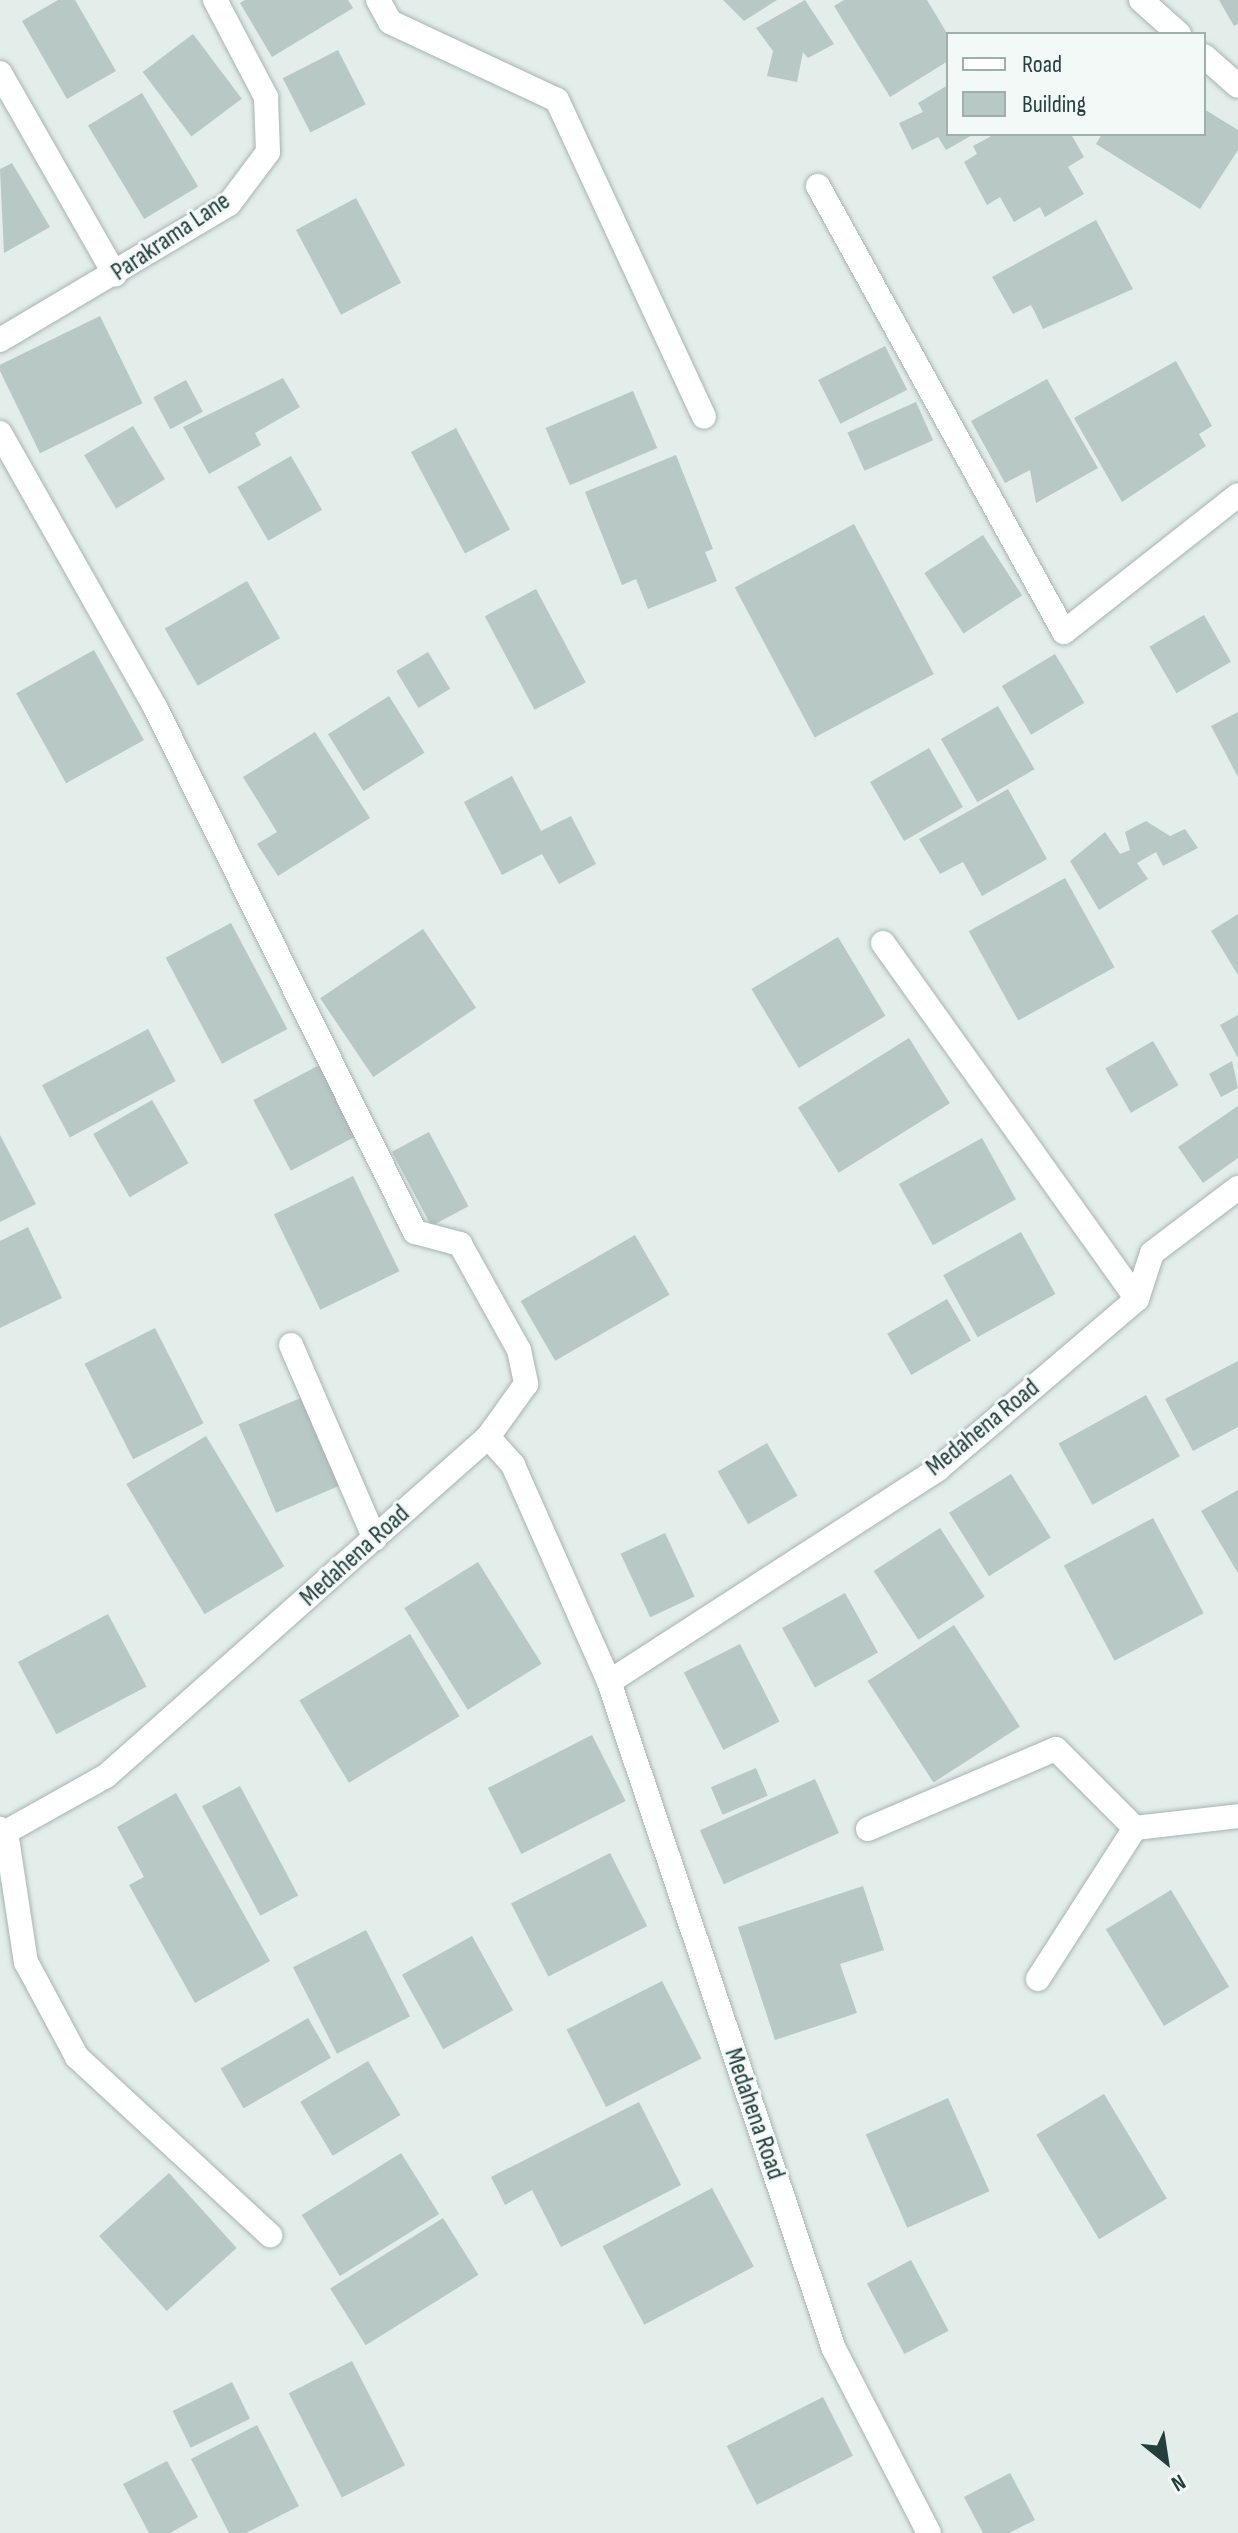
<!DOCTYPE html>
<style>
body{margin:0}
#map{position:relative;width:1238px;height:2533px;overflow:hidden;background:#e3edea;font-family:"Sofia Sans Condensed",sans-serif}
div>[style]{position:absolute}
.building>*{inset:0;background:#b8c8c4;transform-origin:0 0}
.roads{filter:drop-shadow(0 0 2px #a5b5b2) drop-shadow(0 0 2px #a5b5b2)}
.street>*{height:24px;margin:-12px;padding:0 12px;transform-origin:12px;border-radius:12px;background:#fff}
span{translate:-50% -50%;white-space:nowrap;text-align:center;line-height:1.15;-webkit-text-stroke:6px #f3f9f7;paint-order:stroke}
.street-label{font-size:26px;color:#223f3c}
.legend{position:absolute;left:946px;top:32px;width:260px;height:104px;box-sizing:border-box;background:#f3f9f7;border:2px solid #9fafac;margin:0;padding:10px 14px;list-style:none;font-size:24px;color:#223f3c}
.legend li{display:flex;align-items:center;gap:16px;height:40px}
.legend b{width:40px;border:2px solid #9fafac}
.north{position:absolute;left:1126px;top:2421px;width:80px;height:80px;-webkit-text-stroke:6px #f3f9f7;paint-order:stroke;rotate:150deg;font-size:22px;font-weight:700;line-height:32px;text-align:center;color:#223f3c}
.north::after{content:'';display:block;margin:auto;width:28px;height:36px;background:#223f3c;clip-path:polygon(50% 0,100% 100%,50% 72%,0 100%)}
</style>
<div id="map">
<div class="building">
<i style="clip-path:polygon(58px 0,75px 0,116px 71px,67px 99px,22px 21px)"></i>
<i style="clip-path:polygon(245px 0,348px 0,353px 8px,272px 57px,240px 3px)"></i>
<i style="clip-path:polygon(723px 0,777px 0,744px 21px)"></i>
<i style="clip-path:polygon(805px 0,834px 44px,808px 58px,803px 52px,797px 82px,767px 76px,773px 51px,756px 28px)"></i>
<i style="clip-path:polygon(844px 0,927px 0,948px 35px,948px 61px,890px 97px,834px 6px)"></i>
<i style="clip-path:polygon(1219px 0,1238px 0,1238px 24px,1234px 26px)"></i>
<i style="left:193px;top:34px;width:81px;height:63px;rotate:53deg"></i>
<i style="left:338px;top:50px;width:61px;height:62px;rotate:63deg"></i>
<i style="clip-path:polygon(948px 85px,948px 134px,974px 134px,946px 150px,938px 137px,912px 150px,899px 123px,923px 112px,918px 103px)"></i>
<i style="left:142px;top:93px;width:109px;height:63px;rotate:59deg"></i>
<i style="clip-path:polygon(1204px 109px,1238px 130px,1238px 150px,1200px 209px,1096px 144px,1102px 134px,1204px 134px)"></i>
<i style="clip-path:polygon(995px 134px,1071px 134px,1084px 157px,1068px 167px,1084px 194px,1045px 217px,1040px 207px,1014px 222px,1000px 197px,987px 205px,964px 162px,977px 154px,973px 146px)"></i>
<i style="clip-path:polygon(12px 163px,50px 227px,4px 253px,0 169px)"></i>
<i style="left:356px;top:198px;width:96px;height:68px;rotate:62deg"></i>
<i style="clip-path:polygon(1096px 220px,1133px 289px,1043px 329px,1031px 305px,1013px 314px,992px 277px)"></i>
<i style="left:100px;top:316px;width:97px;height:114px;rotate:64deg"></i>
<i style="left:885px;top:346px;width:49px;height:75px;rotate:63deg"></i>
<i style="clip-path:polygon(1176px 361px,1212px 426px,1199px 434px,1206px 446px,1122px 502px,1074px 418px)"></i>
<i style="clip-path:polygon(283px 378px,300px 407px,255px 433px,261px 445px,209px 474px,183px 427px)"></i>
<i style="clip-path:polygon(1047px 379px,1098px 468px,1036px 503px,1030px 470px,1005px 483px,971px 421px)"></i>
<i style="left:186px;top:380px;width:36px;height:37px;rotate:62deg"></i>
<i style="left:633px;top:391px;width:62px;height:95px;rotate:67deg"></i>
<i style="left:916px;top:402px;width:42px;height:75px;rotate:66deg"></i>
<i style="left:133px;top:426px;width:62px;height:57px;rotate:59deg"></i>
<i style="left:456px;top:428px;width:115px;height:51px;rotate:62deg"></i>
<i style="clip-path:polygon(676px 455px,713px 549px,705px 552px,717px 581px,648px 609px,636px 579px,622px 585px,585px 492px)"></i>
<i style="left:291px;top:456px;width:62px;height:62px;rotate:60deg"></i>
<i style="left:854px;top:524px;width:170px;height:135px;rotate:62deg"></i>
<i style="left:983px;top:535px;width:72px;height:70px;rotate:57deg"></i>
<i style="left:247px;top:581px;width:66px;height:95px;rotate:60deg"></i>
<i style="left:536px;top:589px;width:106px;height:58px;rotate:62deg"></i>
<i style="left:1204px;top:615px;width:54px;height:63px;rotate:60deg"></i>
<i style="left:94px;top:650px;width:103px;height:89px;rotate:61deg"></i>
<i style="left:428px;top:652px;width:43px;height:37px;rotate:59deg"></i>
<i style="left:1055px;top:654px;width:57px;height:62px;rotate:59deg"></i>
<i style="left:389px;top:696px;width:67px;height:72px;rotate:58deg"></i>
<i style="left:998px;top:706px;width:73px;height:66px;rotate:60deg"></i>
<i style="clip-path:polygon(1238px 712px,1238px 777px,1211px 726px)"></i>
<i style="clip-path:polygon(315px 732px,370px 818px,278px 876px,257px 844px,277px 832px,243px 777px)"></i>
<i style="left:929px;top:748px;width:68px;height:68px;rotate:60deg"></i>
<i style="clip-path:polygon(512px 776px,541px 831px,571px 816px,596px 864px,559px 884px,542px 854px,502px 875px,464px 802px)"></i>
<i style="clip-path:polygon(1008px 789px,1047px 859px,982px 896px,963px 862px,940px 874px,919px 839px)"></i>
<i style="clip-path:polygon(1146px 821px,1170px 836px,1185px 829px,1198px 848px,1163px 866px,1156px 852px,1137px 863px,1148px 879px,1099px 910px,1070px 861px,1105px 832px,1120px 854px,1130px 850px,1125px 832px)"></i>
<i style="left:1065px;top:878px;width:102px;height:110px;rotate:61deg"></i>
<i style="clip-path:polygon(1238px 914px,1238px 975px,1211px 931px)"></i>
<i style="left:231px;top:923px;width:120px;height:74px;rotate:62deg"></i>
<i style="left:423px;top:929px;width:95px;height:124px;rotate:56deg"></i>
<i style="left:838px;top:937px;width:92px;height:101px;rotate:59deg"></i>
<i style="clip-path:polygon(1238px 1015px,1238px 1058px,1220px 1025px)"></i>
<i style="left:148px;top:1029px;width:59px;height:120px;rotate:62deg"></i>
<i style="left:909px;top:1038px;width:77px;height:131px;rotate:58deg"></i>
<i style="left:1153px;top:1041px;width:51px;height:55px;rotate:60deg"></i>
<i style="clip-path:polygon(1232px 1061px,1238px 1088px,1221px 1097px,1209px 1074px)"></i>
<i style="left:323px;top:1063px;width:80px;height:79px;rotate:62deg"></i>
<i style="left:152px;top:1100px;width:73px;height:68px;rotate:60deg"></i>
<i style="clip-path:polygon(1238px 1106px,1238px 1158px,1203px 1183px,1178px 1147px)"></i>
<i style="left:429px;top:1132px;width:84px;height:42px;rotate:62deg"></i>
<i style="clip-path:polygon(0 1135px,36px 1204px,0 1222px)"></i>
<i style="left:982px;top:1138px;width:70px;height:95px;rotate:61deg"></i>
<i style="left:353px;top:1176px;width:106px;height:88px;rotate:64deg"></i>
<i style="clip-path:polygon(28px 1227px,62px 1298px,0 1328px,0 1241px)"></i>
<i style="left:1021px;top:1232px;width:71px;height:89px;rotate:61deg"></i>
<i style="left:635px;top:1235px;width:69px;height:132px;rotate:60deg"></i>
<i style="left:947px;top:1299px;width:48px;height:69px;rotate:60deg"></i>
<i style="left:155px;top:1328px;width:107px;height:79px;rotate:63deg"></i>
<i style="clip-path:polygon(1238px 1361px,1238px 1427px,1193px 1451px,1165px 1399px)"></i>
<i style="left:1146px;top:1395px;width:70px;height:100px;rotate:61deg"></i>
<i style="left:303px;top:1397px;width:96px;height:70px;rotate:67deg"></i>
<i style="left:206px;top:1436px;width:152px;height:93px;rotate:59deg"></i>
<i style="left:767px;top:1443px;width:61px;height:57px;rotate:60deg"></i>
<i style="left:1011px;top:1474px;width:75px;height:73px;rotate:58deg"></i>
<i style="clip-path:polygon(1238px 1490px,1238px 1573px,1201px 1511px)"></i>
<i style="left:1153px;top:1518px;width:108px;height:101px;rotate:62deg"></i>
<i style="left:940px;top:1528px;width:82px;height:79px;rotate:57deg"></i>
<i style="left:665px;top:1533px;width:70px;height:49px;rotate:65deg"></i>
<i style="left:478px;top:1562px;width:120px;height:87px;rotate:58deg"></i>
<i style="left:845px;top:1593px;width:68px;height:72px;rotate:61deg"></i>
<i style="left:108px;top:1614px;width:82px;height:102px;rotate:62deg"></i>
<i style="left:954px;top:1625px;width:121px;height:103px;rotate:57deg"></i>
<i style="left:410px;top:1634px;width:96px;height:129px;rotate:59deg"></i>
<i style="left:740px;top:1644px;width:87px;height:63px;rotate:63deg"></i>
<i style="left:592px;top:1735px;width:74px;height:117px;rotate:63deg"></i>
<i style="left:756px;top:1768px;width:30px;height:49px;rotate:67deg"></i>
<i style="left:815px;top:1779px;width:59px;height:126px;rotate:66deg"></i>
<i style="left:240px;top:1786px;width:124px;height:43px;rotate:62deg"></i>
<i style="clip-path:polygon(176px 1793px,270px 1961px,195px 2003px,129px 1885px,144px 1877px,117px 1827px)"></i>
<i style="left:610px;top:1853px;width:82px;height:111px;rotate:63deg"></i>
<i style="clip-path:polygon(863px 1886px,884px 1950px,840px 1964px,857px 2013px,775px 2040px,738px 1927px)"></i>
<i style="left:1171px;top:1890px;width:113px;height:76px;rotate:59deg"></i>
<i style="left:366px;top:1930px;width:97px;height:82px;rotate:63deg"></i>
<i style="left:472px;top:1936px;width:85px;height:80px;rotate:61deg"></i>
<i style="left:662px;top:1981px;width:87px;height:107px;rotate:63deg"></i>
<i style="left:308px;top:2018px;width:46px;height:101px;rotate:60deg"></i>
<i style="left:368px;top:2061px;width:63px;height:79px;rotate:59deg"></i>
<i style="left:1104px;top:2094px;width:122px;height:79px;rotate:59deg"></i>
<i style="left:948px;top:2098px;width:102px;height:90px;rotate:66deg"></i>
<i style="clip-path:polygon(639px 2102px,681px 2185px,561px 2247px,532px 2190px,505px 2205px,491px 2177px)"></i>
<i style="left:401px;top:2153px;width:72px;height:117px;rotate:58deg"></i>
<i style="left:169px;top:2173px;width:101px;height:94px;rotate:48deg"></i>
<i style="left:712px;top:2188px;width:89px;height:124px;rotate:62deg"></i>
<i style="left:443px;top:2218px;width:67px;height:133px;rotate:58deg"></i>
<i style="left:911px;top:2260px;width:80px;height:50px;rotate:62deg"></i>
<i style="left:352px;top:2361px;width:117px;height:71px;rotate:63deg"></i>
<i style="left:232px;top:2382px;width:41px;height:66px;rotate:64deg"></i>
<i style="left:823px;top:2397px;width:66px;height:108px;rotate:63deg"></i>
<i style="clip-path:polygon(257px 2425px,299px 2506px,246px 2533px,229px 2533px,191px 2459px)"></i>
<i style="clip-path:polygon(167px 2461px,198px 2517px,170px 2533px,149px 2533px,123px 2484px)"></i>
<i style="clip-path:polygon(1010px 2473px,1035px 2520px,1009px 2533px,983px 2533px,964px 2497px)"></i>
</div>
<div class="roads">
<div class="street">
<i style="left:378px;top:0;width:25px;rotate:61deg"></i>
<i style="left:390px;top:22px;width:184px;rotate:25deg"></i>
<i style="left:557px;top:100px;width:349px;rotate:65.1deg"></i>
<i style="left:1141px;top:0;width:51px;rotate:41.8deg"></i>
<i style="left:1204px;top:56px;width:45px;rotate:41.4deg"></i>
<i style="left:0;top:73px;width:232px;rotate:60.3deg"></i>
<i style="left:818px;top:186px;width:509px;rotate:61.12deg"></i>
<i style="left:1064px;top:632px;width:221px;rotate:-38.2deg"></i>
<i style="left:0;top:340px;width:266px;rotate:-30.7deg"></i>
<i style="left:229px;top:204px;width:65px;rotate:-53.1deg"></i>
<i style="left:268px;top:152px;width:55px;rotate:-92.1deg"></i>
<i style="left:266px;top:97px;width:110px;rotate:-117.7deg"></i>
<i style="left:0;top:433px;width:315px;rotate:60.5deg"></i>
<i style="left:155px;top:707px;width:586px;rotate:63.65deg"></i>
<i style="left:415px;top:1232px;width:47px;rotate:14.9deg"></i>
<i style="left:460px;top:1244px;width:121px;rotate:60.9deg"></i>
<i style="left:519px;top:1350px;width:35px;rotate:78deg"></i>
<i style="left:526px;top:1384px;width:65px;rotate:125.6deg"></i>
<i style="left:488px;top:1437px;width:511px;rotate:138.41deg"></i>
<i style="left:106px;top:1776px;width:115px;rotate:150.8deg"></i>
<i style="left:6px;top:1832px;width:7px;rotate:-153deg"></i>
<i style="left:883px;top:943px;width:437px;rotate:54.5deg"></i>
<i style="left:291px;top:1345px;width:211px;rotate:66.6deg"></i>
<i style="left:488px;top:1437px;width:38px;rotate:48deg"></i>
<i style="left:513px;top:1465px;width:237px;rotate:66.1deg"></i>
<i style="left:609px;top:1682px;width:704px;rotate:71.36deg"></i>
<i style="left:834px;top:2349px;width:207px;rotate:62.7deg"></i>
<i style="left:609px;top:1682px;width:392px;rotate:-32.9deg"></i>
<i style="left:938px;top:1469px;width:262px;rotate:-40.5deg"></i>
<i style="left:1137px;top:1299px;width:48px;rotate:-71.9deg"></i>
<i style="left:1152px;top:1253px;width:108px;rotate:-37.1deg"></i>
<i style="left:868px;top:1829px;width:204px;rotate:-23.1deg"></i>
<i style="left:1056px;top:1749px;width:112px;rotate:45deg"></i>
<i style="left:1135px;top:1828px;width:104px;rotate:-6.6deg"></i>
<i style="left:6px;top:1832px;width:132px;rotate:81.3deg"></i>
<i style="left:26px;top:1962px;width:108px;rotate:61.8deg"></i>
<i style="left:77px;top:2057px;width:263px;rotate:42.7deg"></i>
<i style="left:1038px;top:1979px;width:179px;rotate:-57.3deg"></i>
</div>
</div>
<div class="street-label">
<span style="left:171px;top:237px;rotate:-34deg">Parakrama Lane</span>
<span style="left:983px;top:1428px;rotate:-39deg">Medahena Road</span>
<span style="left:355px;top:1556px;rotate:-42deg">Medahena Road</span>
<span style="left:754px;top:2114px;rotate:71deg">Medahena Road</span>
</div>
<ul class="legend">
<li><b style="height:10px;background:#fff"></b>Road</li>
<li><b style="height:22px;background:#b8c8c4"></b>Building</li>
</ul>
<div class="north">N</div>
</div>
